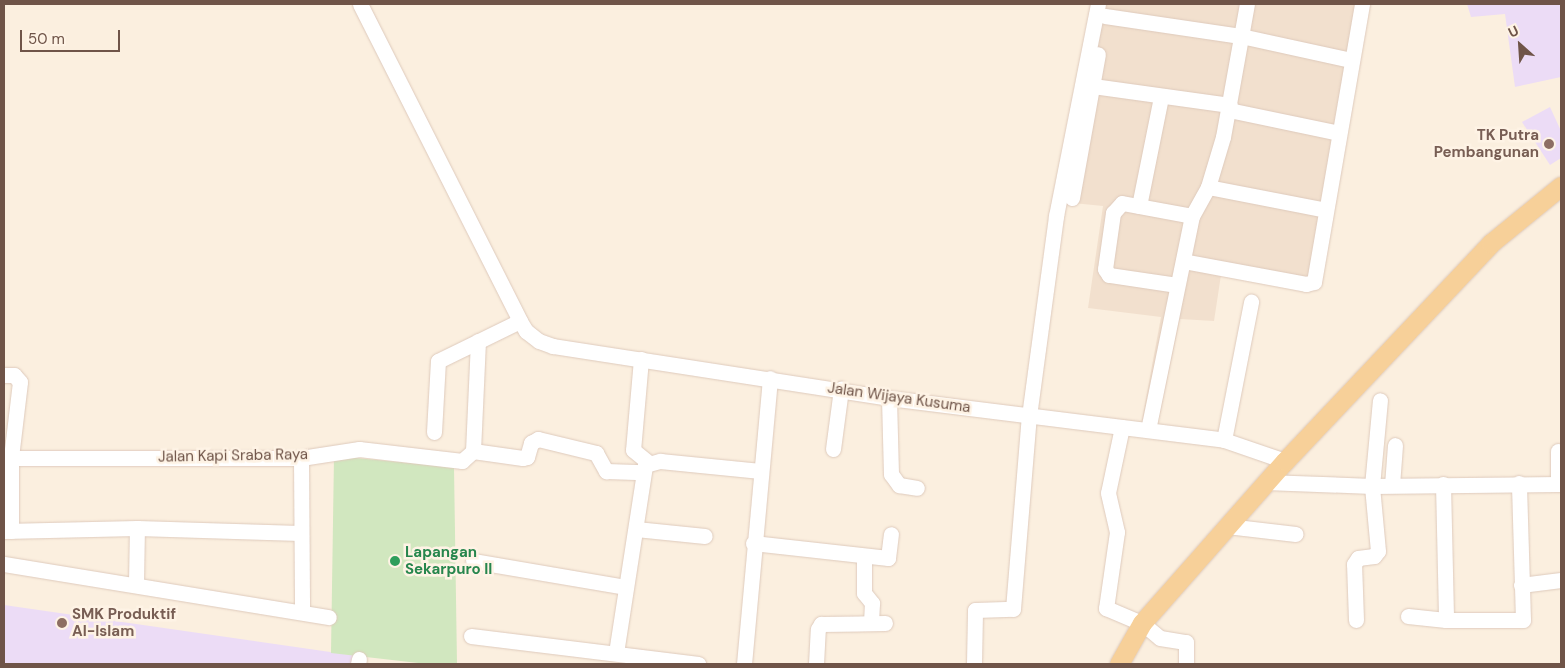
<!DOCTYPE html>
<style>
body{margin:0}
#map{position:relative;width:1565px;height:668px;overflow:hidden;background:#fbefdf;font-family:"DM Sans",sans-serif}
div>[style]{position:absolute}
.residential>*{inset:0;background:#f2e0ce}
.education>*{inset:0;background:#ecdcf6}
.green>*{inset:0;background:#d1e7bf}
.roads{filter:drop-shadow(0 0 1px #decabc) drop-shadow(0 0 1px #decabc)}
.minor>*{height:15px;margin:-7.5px;padding:0 7.5px;transform-origin:7.5px;border-radius:7.5px;background:#fff}
.major>*{height:19px;margin:-9.5px;padding:0 9.5px;transform-origin:9.5px;border-radius:9.5px;background:#f7d099}
.dots>*{width:14px;height:14px;translate:-50% -50%;box-sizing:border-box;border:2px solid #fef3e5;border-radius:50%}
span{translate:-50% -50%;white-space:nowrap;text-align:center;line-height:1.15;-webkit-text-stroke:5px #fef3e5;paint-order:stroke}
.education-label{font-size:15px;color:#785e54;font-weight:700}
.right{translate:-100% -50%;text-align:right}
.left{translate:0 -50%;text-align:left}
.street-label{font-size:15px;color:#6f5448}
.leisure-label{font-size:15px;color:#27864d;font-weight:700}
.frame{position:absolute;inset:0;border:5px solid #6f5448;pointer-events:none}
.north{position:absolute;left:1495px;top:20px;width:50px;height:50px;-webkit-text-stroke:4px #fef3e5;paint-order:stroke;rotate:334deg;font-size:14px;font-weight:700;line-height:20px;text-align:center;color:#6f5448}
.north::after{content:'';display:block;margin:auto;width:18px;height:22px;background:#6f5448;clip-path:polygon(50% 0,100% 100%,50% 72%,0 100%)}
.scale{position:absolute;left:20px;top:30px;width:100px;height:22px;box-sizing:border-box;border:2px solid #6f5448;border-top:0;padding-left:6px;font-size:15px;line-height:18px;white-space:nowrap;color:#6f5448;-webkit-text-stroke:4px #fef3e5;paint-order:stroke}
</style>
<div id="map">
<div class="residential">
<i style="clip-path:polygon(1103px 4px,1367px 4px,1317px 291px,1221px 275px,1214px 321px,1180px 319px,1158px 423px,1142px 420px,1161px 317px,1088px 308px,1103px 206px,1063px 202px)"></i>
</div>
<div class="education">
<i style="clip-path:polygon(1467px 4px,1561px 4px,1561px 77px,1515px 87px,1505px 14px,1471px 17px)"></i>
<i style="clip-path:polygon(1550px 107px,1561px 131px,1561px 158px,1550px 165px,1522px 122px)"></i>
<i style="clip-path:polygon(4px 605px,358px 656px,356px 664px,4px 664px)"></i>
</div>
<div class="green">
<i style="clip-path:polygon(334px 456px,454px 467px,457px 664px,427px 664px,331px 653px)"></i>
</div>
<div class="roads">
<div class="minor">
<i style="left:360px;top:4px;width:355px;rotate:63.2deg"></i>
<i style="left:520px;top:321px;width:12px;rotate:59deg"></i>
<i style="left:526px;top:331px;width:16px;rotate:38deg"></i>
<i style="left:539px;top:341px;width:15px;rotate:20deg"></i>
<i style="left:553px;top:346px;width:340px;rotate:8.8deg"></i>
<i style="left:889px;top:398px;width:338px;rotate:7.1deg"></i>
<i style="left:1224px;top:440px;width:65px;rotate:19deg"></i>
<i style="left:1105px;top:16px;width:137px;rotate:8.4deg"></i>
<i style="left:1241px;top:36px;width:113px;rotate:12.3deg"></i>
<i style="left:1093px;top:86px;width:138px;rotate:7.9deg"></i>
<i style="left:1229px;top:110px;width:112px;rotate:11.8deg"></i>
<i style="left:1208px;top:187px;width:120px;rotate:11deg"></i>
<i style="left:1072px;top:198px;width:146px;rotate:-79.8deg"></i>
<i style="left:1139px;top:206px;width:111px;rotate:-78.6deg"></i>
<i style="left:1183px;top:261px;width:125px;rotate:10.6deg"></i>
<i style="left:1306px;top:284px;width:8px;rotate:-14deg"></i>
<i style="left:1314px;top:282px;width:282px;rotate:-80.2deg"></i>
<i style="left:1177px;top:285px;width:69px;rotate:-171.6deg"></i>
<i style="left:1109px;top:275px;width:7px;rotate:-124deg"></i>
<i style="left:1105px;top:269px;width:57px;rotate:-81.9deg"></i>
<i style="left:1113px;top:213px;width:13px;rotate:-48deg"></i>
<i style="left:1122px;top:203px;width:71px;rotate:10.5deg"></i>
<i style="left:641px;top:359px;width:91px;rotate:95deg"></i>
<i style="left:633px;top:450px;width:19px;rotate:39deg"></i>
<i style="left:4px;top:375px;width:10px"></i>
<i style="left:14px;top:375px;width:9px;rotate:49deg"></i>
<i style="left:20px;top:382px;width:77px;rotate:96.8deg"></i>
<i style="left:11px;top:458px;width:73px;rotate:90deg"></i>
<i style="left:889px;top:398px;width:76px;rotate:88.5deg"></i>
<i style="left:891px;top:474px;width:14px;rotate:54deg"></i>
<i style="left:899px;top:485px;width:18px;rotate:9deg"></i>
<i style="left:1122px;top:427px;width:67px;rotate:102deg"></i>
<i style="left:1108px;top:493px;width:40px;rotate:77deg"></i>
<i style="left:1117px;top:532px;width:77px;rotate:98.2deg"></i>
<i style="left:1106px;top:608px;width:39px;rotate:23deg"></i>
<i style="left:1142px;top:623px;width:23px;rotate:40deg"></i>
<i style="left:1160px;top:638px;width:26px;rotate:9deg"></i>
<i style="left:1186px;top:642px;width:22px;rotate:90deg"></i>
<i style="left:1148px;top:430px;width:218px;rotate:-78.4deg"></i>
<i style="left:1192px;top:216px;width:33px;rotate:-61deg"></i>
<i style="left:1208px;top:187px;width:52px;rotate:-73.3deg"></i>
<i style="left:1223px;top:137px;width:135px;rotate:-79.8deg"></i>
<i style="left:434px;top:432px;width:71px;rotate:-86.8deg"></i>
<i style="left:438px;top:361px;width:91px;rotate:-26deg"></i>
<i style="left:1224px;top:440px;width:141px;rotate:-78.9deg"></i>
<i style="left:833px;top:449px;width:61px;rotate:-82.4deg"></i>
<i style="left:473px;top:451px;width:50px;rotate:8deg"></i>
<i style="left:523px;top:458px;width:4px;rotate:-14deg"></i>
<i style="left:527px;top:457px;width:15px;rotate:-74deg"></i>
<i style="left:531px;top:443px;width:8px;rotate:-30deg"></i>
<i style="left:538px;top:439px;width:60px;rotate:13.6deg"></i>
<i style="left:596px;top:453px;width:21px;rotate:61deg"></i>
<i style="left:606px;top:471px;width:37px;rotate:2deg"></i>
<i style="left:4px;top:458px;width:297px"></i>
<i style="left:301px;top:458px;width:59px;rotate:-8.8deg"></i>
<i style="left:359px;top:449px;width:104px;rotate:6.6deg"></i>
<i style="left:462px;top:461px;width:15px;rotate:-42deg"></i>
<i style="left:473px;top:451px;width:110px;rotate:-87.4deg"></i>
<i style="left:301px;top:458px;width:153px;rotate:89.6deg"></i>
<i style="left:1265px;top:482px;width:107px;rotate:2.1deg"></i>
<i style="left:1372px;top:486px;width:189px;rotate:-0.6deg"></i>
<i style="left:1443px;top:484px;width:136px;rotate:88.7deg"></i>
<i style="left:1558px;top:484px;width:33px;rotate:-90deg"></i>
<i style="left:1392px;top:485px;width:40px;rotate:-85.7deg"></i>
<i style="left:1227px;top:526px;width:69px;rotate:6.6deg"></i>
<i style="left:636px;top:529px;width:69px;rotate:5.8deg"></i>
<i style="left:4px;top:531px;width:133px;rotate:-1.3deg"></i>
<i style="left:137px;top:528px;width:163px;rotate:1.8deg"></i>
<i style="left:753px;top:543px;width:136px;rotate:6.3deg"></i>
<i style="left:888px;top:558px;width:24px;rotate:-83deg"></i>
<i style="left:864px;top:556px;width:37px;rotate:90deg"></i>
<i style="left:864px;top:593px;width:13px;rotate:51deg"></i>
<i style="left:872px;top:603px;width:20px;rotate:93deg"></i>
<i style="left:473px;top:561px;width:154px;rotate:9.7deg"></i>
<i style="left:4px;top:564px;width:329px;rotate:9.3deg"></i>
<i style="left:136px;top:583px;width:55px;rotate:-89deg"></i>
<i style="left:1521px;top:585px;width:40px;rotate:-7.1deg"></i>
<i style="left:1408px;top:616px;width:38px;rotate:6deg"></i>
<i style="left:1446px;top:620px;width:77px"></i>
<i style="left:1523px;top:620px;width:137px;rotate:-91.7deg"></i>
<i style="left:1356px;top:620px;width:56px;rotate:-92deg"></i>
<i style="left:1354px;top:564px;width:7px;rotate:-56deg"></i>
<i style="left:1358px;top:558px;width:16px;rotate:-7deg"></i>
<i style="left:1374px;top:556px;width:6px;rotate:-51deg"></i>
<i style="left:1378px;top:551px;width:65px;rotate:-95.3deg"></i>
<i style="left:1372px;top:486px;width:86px;rotate:-84.7deg"></i>
<i style="left:471px;top:636px;width:229px;rotate:7deg"></i>
<i style="left:616px;top:653px;width:190px;rotate:-81.2deg"></i>
<i style="left:645px;top:465px;width:16px;rotate:-15deg"></i>
<i style="left:660px;top:461px;width:101px;rotate:5.7deg"></i>
<i style="left:358px;top:664px;width:5px;rotate:-79deg"></i>
<i style="left:744px;top:664px;width:287px;rotate:-84.8deg"></i>
<i style="left:816px;top:664px;width:35px;rotate:-87deg"></i>
<i style="left:818px;top:629px;width:6px;rotate:-59deg"></i>
<i style="left:821px;top:624px;width:64px;rotate:-0.9deg"></i>
<i style="left:974px;top:664px;width:54px;rotate:-88.9deg"></i>
<i style="left:975px;top:610px;width:38px;rotate:-2deg"></i>
<i style="left:1013px;top:609px;width:194px;rotate:-85.3deg"></i>
<i style="left:1029px;top:416px;width:202px;rotate:-82.3deg"></i>
<i style="left:1056px;top:216px;width:216px;rotate:-78.8deg"></i>
</div>
<div class="major">
<i style="left:1119px;top:664px;width:47px;rotate:-60.7deg"></i>
<i style="left:1142px;top:623px;width:216px;rotate:-48.6deg"></i>
<i style="left:1285px;top:461px;width:300px;rotate:-46.6deg"></i>
<i style="left:1491px;top:243px;width:90px;rotate:-39.2deg"></i>
</div>
</div>
<div class="dots">
<i style="left:1549px;top:144px;background:#8d6e63"></i>
<i style="left:395px;top:561px;background:#2e9e5b"></i>
<i style="left:62px;top:623px;background:#8d6e63"></i>
</div>
<div class="education-label">
<span class="right" style="left:1539px;top:144px">TK Putra<br>Pembangunan</span>
<span class="left" style="left:72px;top:623px">SMK Produktif<br>Al-Islam</span>
</div>
<div class="street-label">
<span style="left:899px;top:398px;rotate:8deg">Jalan Wijaya Kusuma</span>
<span style="left:233px;top:456px;rotate:-1deg">Jalan Kapi Sraba Raya</span>
</div>
<div class="leisure-label">
<span class="left" style="left:405px;top:561px">Lapangan<br>Sekarpuro II</span>
</div>
<div class="frame"></div>
<div class="north">U</div>
<div class="scale">50 m</div>
</div>
